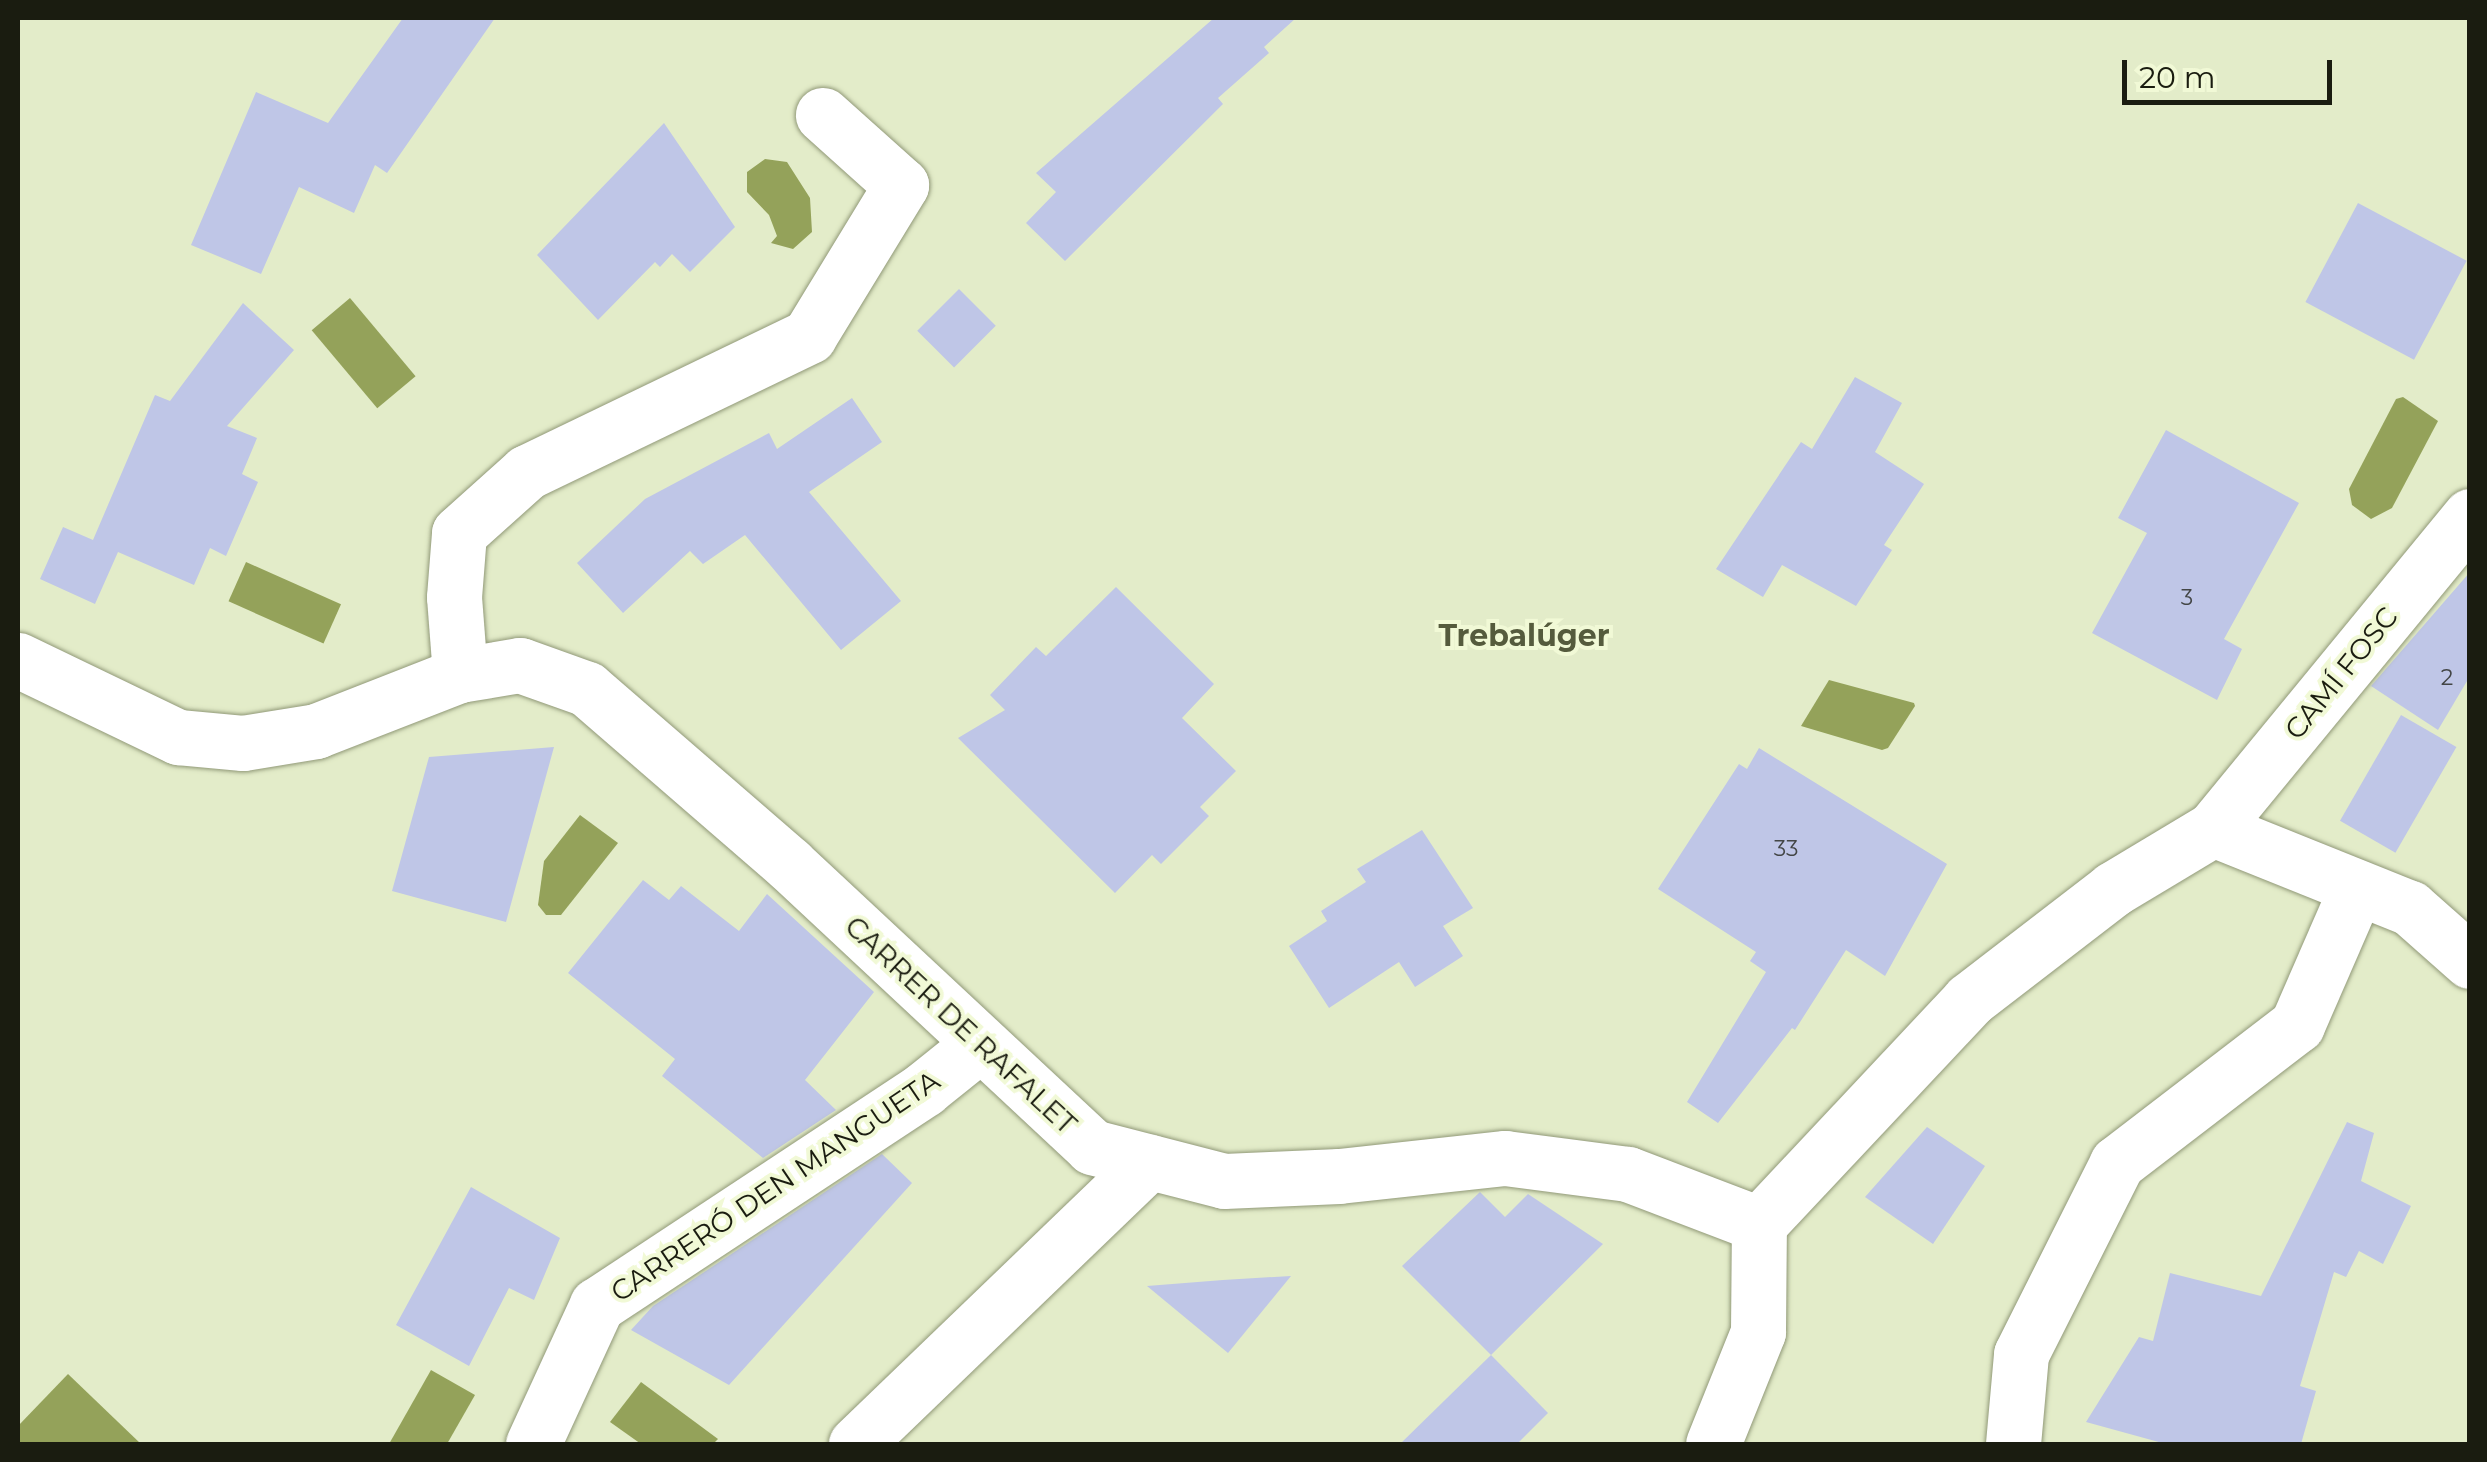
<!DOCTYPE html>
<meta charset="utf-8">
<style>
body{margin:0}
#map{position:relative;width:2487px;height:1462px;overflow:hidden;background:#e3ecc9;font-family:Montserrat,sans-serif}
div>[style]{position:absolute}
.water>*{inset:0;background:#94a25a;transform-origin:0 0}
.building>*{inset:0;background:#bfc6e7;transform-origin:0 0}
.roads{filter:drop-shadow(0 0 2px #919978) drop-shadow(0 0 2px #919978)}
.minor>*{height:55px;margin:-27.5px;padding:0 27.5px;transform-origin:27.5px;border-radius:27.5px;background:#fff}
span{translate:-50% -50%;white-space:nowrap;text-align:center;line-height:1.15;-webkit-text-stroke:8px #f1f9d6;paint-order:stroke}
.number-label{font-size:22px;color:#434646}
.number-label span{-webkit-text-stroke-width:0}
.street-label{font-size:28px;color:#1a1c10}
.neighbourhood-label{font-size:30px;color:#555b3d;font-weight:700}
.frame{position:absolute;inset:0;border:20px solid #1a1c10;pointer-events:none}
.scale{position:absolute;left:2122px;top:60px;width:210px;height:45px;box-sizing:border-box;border:5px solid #1a1c10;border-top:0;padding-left:12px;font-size:30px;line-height:35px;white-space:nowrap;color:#1a1c10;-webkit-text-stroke:8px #f1f9d6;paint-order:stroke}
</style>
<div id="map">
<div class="water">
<i style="clip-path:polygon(765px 159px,787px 162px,810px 198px,812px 232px,793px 249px,771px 243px,777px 236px,769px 215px,747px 192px,747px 172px)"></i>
<i style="left:350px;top:298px;width:102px;height:50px;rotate:50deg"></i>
<i style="clip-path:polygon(2403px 397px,2438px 421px,2392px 508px,2371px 519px,2352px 505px,2349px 489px,2396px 399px)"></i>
<i style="left:246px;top:562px;width:104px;height:43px;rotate:24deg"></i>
<i style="clip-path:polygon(1829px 680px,1914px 703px,1915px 706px,1888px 748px,1882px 750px,1801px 726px)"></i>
<i style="clip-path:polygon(580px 815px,618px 843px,561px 915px,546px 915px,538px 905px,544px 861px)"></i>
<i style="clip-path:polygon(431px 1370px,475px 1395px,447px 1444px,389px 1444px)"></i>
<i style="clip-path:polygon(68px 1374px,141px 1444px,18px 1444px,18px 1426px)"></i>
<i style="clip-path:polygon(641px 1382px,718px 1439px,713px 1444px,641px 1444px,610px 1422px)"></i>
</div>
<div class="building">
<i style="clip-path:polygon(403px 18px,495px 18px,387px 173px,375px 165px,354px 213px,299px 187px,261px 274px,191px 245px,256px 92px,328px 123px)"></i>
<i style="clip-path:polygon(1214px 18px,1296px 18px,1264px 47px,1269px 53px,1218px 98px,1223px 104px,1065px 261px,1026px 223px,1056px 192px,1036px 173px)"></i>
<i style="clip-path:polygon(664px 123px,735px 227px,690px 272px,672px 254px,660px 267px,655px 262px,598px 320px,537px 255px)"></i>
<i style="left:2358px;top:203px;width:123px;height:112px;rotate:28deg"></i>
<i style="left:959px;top:289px;width:52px;height:59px;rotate:45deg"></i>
<i style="clip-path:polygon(243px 303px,294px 350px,227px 426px,257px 438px,242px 474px,258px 482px,226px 556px,210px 548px,194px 585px,118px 552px,95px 604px,40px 579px,63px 527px,93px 540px,155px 395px,170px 401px)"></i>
<i style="clip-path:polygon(1855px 377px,1902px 403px,1875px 452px,1924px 484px,1884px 545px,1892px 550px,1856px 606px,1782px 565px,1763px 597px,1716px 569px,1801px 442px,1812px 449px)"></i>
<i style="clip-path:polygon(852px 398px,882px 442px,809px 492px,901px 601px,841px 650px,745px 535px,703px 564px,690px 551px,623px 613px,577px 563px,645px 499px,769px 433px,777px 449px)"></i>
<i style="clip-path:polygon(2166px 430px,2299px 503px,2224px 639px,2242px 649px,2217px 700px,2092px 633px,2147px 533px,2118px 518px)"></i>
<i style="clip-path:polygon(2470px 572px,2470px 676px,2438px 730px,2371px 686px)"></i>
<i style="clip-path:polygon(1116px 587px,1214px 684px,1182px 718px,1236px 771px,1200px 807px,1209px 816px,1161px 864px,1152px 855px,1115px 893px,958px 738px,1005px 710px,990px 695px,1036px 647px,1046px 656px)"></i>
<i style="left:2401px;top:715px;width:64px;height:122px;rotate:30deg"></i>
<i style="clip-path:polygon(554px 747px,506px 922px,392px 891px,429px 757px)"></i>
<i style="clip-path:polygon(1759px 748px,1947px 864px,1885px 976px,1846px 950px,1795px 1030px,1792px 1028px,1718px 1123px,1687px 1102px,1766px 972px,1750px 961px,1756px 952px,1658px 889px,1739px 764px,1747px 769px)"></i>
<i style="clip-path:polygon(1422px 830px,1473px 908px,1443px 926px,1463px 956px,1415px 987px,1399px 962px,1329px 1008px,1289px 946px,1327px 921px,1321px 911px,1366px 882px,1357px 869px)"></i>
<i style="clip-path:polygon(643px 880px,669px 900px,681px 886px,739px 931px,767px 894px,874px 992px,805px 1080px,836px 1110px,763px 1158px,662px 1076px,675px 1059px,568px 973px)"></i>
<i style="clip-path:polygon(2347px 1122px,2374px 1133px,2361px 1181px,2411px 1206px,2383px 1264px,2359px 1251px,2346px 1277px,2334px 1272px,2300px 1386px,2316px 1391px,2301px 1444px,2166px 1444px,2086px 1422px,2139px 1337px,2153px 1341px,2170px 1273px,2261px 1296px)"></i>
<i style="clip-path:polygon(1927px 1127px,1985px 1166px,1933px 1244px,1865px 1197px)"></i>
<i style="clip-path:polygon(882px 1154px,912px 1183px,729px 1385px,631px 1330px,653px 1306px)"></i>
<i style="clip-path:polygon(471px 1187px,560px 1238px,534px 1300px,509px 1288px,469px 1366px,396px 1325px)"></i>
<i style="clip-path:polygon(1480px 1192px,1505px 1217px,1528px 1194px,1603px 1244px,1491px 1355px,1402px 1266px)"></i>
<i style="clip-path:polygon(1291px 1276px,1228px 1353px,1147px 1286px,1223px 1280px)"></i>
<i style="clip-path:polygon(1491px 1355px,1548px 1413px,1517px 1444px,1400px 1444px)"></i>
</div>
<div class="roads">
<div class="minor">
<i style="left:18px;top:660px;width:178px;rotate:25.7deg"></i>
<i style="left:178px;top:737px;width:65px;rotate:5.3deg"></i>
<i style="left:243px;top:743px;width:74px;rotate:-9.3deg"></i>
<i style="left:316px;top:731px;width:155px;rotate:-21.3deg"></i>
<i style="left:460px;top:675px;width:61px;rotate:-9.5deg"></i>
<i style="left:520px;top:665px;width:71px;rotate:19.7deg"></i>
<i style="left:587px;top:689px;width:267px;rotate:40.9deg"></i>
<i style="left:789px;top:864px;width:415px;rotate:43deg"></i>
<i style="left:1092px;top:1147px;width:136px;rotate:14.4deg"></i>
<i style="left:1224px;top:1181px;width:115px;rotate:-2.5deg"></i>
<i style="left:1339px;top:1176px;width:167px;rotate:-6.2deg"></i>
<i style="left:1505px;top:1158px;width:124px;rotate:7.4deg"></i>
<i style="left:1628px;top:1174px;width:140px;rotate:20.9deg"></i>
<i style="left:460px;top:675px;width:78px;rotate:-94.4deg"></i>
<i style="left:454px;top:597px;width:64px;rotate:-85.5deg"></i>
<i style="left:459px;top:533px;width:91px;rotate:-41.9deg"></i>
<i style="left:527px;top:472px;width:313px;rotate:-25.7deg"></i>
<i style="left:809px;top:336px;width:177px;rotate:-58.6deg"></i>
<i style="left:901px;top:185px;width:105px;rotate:-138.1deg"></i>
<i style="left:2213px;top:829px;width:212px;rotate:21.9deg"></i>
<i style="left:2410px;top:908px;width:80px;rotate:41.5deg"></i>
<i style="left:1759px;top:1224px;width:307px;rotate:-46.8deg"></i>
<i style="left:1969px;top:1000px;width:182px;rotate:-37.6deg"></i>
<i style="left:2113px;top:889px;width:117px;rotate:-31deg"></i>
<i style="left:2213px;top:829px;width:405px;rotate:-50.6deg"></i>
<i style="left:533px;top:1444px;width:153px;rotate:-65.3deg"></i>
<i style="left:597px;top:1305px;width:392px;rotate:-33.4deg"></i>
<i style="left:924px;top:1089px;width:70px;rotate:-38.7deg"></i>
<i style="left:856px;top:1444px;width:407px;rotate:-43.9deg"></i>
<i style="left:1713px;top:1444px;width:121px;rotate:-68.1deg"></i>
<i style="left:1758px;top:1332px;width:108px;rotate:-89.5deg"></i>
<i style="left:2013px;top:1444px;width:90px;rotate:-84.9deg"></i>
<i style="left:2021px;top:1354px;width:214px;rotate:-63.3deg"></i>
<i style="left:2117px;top:1163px;width:227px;rotate:-37.5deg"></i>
<i style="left:2297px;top:1025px;width:150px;rotate:-66.5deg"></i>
</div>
</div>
<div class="number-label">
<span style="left:2187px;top:598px">3</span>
<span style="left:2447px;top:678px">2</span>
<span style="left:1786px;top:849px">33</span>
</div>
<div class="street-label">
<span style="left:2341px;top:673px;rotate:-51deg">CAMÍ FOSC</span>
<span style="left:961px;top:1025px;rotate:43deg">CARRER DE RAFALET</span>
<span style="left:775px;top:1186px;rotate:-34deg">CARRERÓ DEN MANGUETA</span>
</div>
<div class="neighbourhood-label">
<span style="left:1524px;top:636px">Trebalúger</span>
</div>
<div class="frame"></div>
<div class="scale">20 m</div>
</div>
